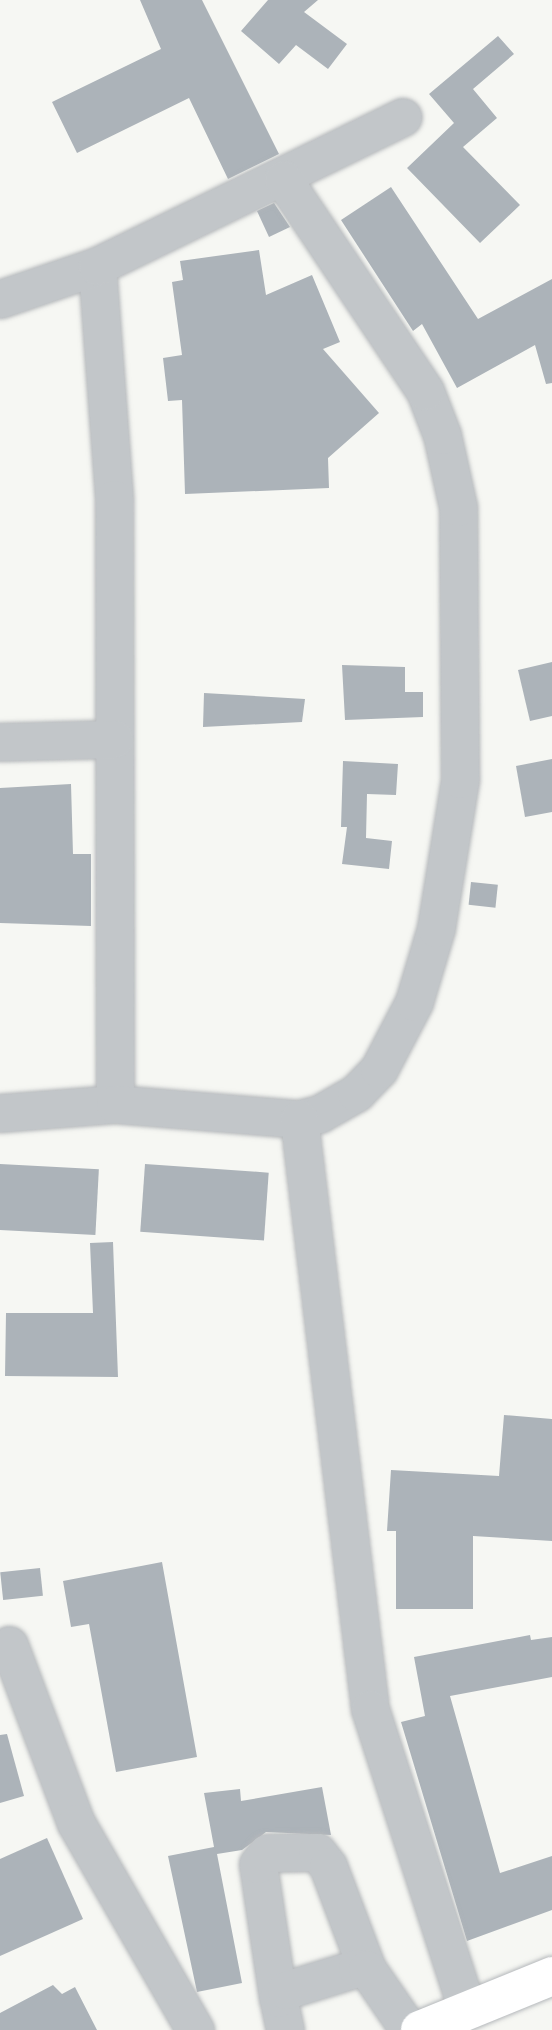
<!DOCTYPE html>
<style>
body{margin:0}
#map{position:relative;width:552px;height:2030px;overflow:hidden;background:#f6f7f3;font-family:"Titillium Web",sans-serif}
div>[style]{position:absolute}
.building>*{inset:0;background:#acb3b9;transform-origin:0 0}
.roads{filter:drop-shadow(0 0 2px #b5b8bb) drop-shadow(0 0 2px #b5b8bb)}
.minor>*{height:37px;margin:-18.5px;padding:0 18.5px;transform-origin:18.5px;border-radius:18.5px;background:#c2c6c9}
.highway>*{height:38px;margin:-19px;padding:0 19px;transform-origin:19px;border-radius:19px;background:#fff}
span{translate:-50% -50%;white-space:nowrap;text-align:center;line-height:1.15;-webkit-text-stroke:7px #fff;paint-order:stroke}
</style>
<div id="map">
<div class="building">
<i style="clip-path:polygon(140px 0,202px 0,279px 154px,228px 179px,189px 98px,77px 153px,52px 102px,161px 49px)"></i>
<i style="clip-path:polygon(268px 0,318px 0,304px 12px,347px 44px,328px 69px,296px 45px,279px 64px,241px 31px)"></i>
<i style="clip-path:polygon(498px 36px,514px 54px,473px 89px,497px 118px,463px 147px,520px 205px,480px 243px,407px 168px,454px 123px,429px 94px)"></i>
<i style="clip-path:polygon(391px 187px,478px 319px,552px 279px,552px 383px,546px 384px,535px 345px,457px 388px,422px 324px,413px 331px,341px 220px)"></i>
<i style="clip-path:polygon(274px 203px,290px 227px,269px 237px,257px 211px)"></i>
<i style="clip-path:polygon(259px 250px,266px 295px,312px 275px,340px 342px,323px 349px,379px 413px,328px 458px,329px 488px,185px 494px,182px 400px,168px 401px,163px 358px,182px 355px,172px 282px,183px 280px,180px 261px)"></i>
<i style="clip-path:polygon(552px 662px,552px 716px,530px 721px,518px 670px)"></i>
<i style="clip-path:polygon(342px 665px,405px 667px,405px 692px,423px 692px,423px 717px,345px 720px)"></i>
<i style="clip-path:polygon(204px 693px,305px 699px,302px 722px,203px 727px)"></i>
<i style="clip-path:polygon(552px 759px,552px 812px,525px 817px,516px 766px)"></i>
<i style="clip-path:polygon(343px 761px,398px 764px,396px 795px,367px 794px,366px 838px,392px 841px,389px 869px,342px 864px,347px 827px,341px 827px)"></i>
<i style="clip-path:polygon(71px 784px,73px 854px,91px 854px,91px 926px,0 923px,0 788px)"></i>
<i style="left:471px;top:882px;width:27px;height:23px;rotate:6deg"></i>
<i style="left:0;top:1164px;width:99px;height:66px;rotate:3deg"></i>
<i style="left:145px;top:1164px;width:124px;height:68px;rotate:4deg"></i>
<i style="clip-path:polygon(113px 1242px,118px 1377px,5px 1376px,6px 1313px,93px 1313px,90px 1243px)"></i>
<i style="clip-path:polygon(504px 1415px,552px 1419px,552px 1541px,473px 1536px,473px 1609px,396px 1609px,396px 1531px,387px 1531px,391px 1470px,499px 1476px)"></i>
<i style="clip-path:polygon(162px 1562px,197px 1757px,116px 1772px,89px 1624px,71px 1627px,63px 1581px)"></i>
<i style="left:40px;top:1568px;width:28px;height:40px;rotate:84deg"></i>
<i style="clip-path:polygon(530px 1635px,531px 1640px,552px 1637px,552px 1677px,450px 1696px,500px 1873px,552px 1856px,552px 1910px,467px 1941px,401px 1722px,425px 1716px,414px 1657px)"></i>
<i style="clip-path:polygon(7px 1734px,24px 1796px,0 1803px,0 1735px)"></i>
<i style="clip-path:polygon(322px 1787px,331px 1835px,266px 1832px,242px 1850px,217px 1854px,242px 1983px,197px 1992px,168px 1856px,214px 1847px,204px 1793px,240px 1789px,241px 1801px)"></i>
<i style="clip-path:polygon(47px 1838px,83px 1919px,0 1956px,0 1859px)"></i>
<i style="clip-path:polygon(53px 1985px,62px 1994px,75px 1987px,97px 2030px,0 2030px,0 2013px)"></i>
</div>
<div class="roads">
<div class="minor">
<i style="left:97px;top:266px;width:234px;rotate:85.8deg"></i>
<i style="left:114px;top:499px;width:605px;rotate:89.91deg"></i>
<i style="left:0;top:299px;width:102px;rotate:-18.8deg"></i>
<i style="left:97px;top:266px;width:340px;rotate:-26deg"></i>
<i style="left:0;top:742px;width:114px;rotate:-1.5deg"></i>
<i style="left:0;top:1113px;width:115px;rotate:-4.5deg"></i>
<i style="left:115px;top:1104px;width:185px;rotate:4.7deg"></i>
<i style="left:299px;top:1119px;width:21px;rotate:-14deg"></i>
<i style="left:319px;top:1114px;width:43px;rotate:-29.6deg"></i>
<i style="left:356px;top:1093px;width:33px;rotate:-46deg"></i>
<i style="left:379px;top:1069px;width:76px;rotate:-62.4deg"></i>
<i style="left:414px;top:1002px;width:77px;rotate:-73.4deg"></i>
<i style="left:436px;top:928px;width:151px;rotate:-80.8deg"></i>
<i style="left:460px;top:779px;width:272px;rotate:-90.4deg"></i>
<i style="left:458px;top:507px;width:74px;rotate:-102.5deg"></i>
<i style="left:442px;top:435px;width:47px;rotate:-111.1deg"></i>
<i style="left:425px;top:391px;width:255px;rotate:-123.8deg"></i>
<i style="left:299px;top:1119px;width:594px;rotate:83.14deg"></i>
<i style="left:370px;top:1709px;width:315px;rotate:72.1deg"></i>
<i style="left:9px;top:1645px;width:190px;rotate:69.4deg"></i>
<i style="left:76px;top:1823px;width:239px;rotate:60.1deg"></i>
<i style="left:278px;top:1998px;width:135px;rotate:-98.5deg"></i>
<i style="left:258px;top:1864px;width:14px;rotate:-51deg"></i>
<i style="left:267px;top:1853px;width:50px;rotate:-1.1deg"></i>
<i style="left:317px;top:1852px;width:18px;rotate:52deg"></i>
<i style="left:328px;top:1866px;width:110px;rotate:69.3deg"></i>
<i style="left:285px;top:2030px;width:33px;rotate:-102deg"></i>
<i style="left:278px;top:1998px;width:11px;rotate:-45deg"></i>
<i style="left:286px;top:1990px;width:74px;rotate:-17.2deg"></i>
<i style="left:357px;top:1968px;width:10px;rotate:6deg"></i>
<i style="left:367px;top:1969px;width:74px;rotate:55.5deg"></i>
</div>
<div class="highway">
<i style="left:420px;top:2030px;width:143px;rotate:-22.2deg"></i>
</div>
</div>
</div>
